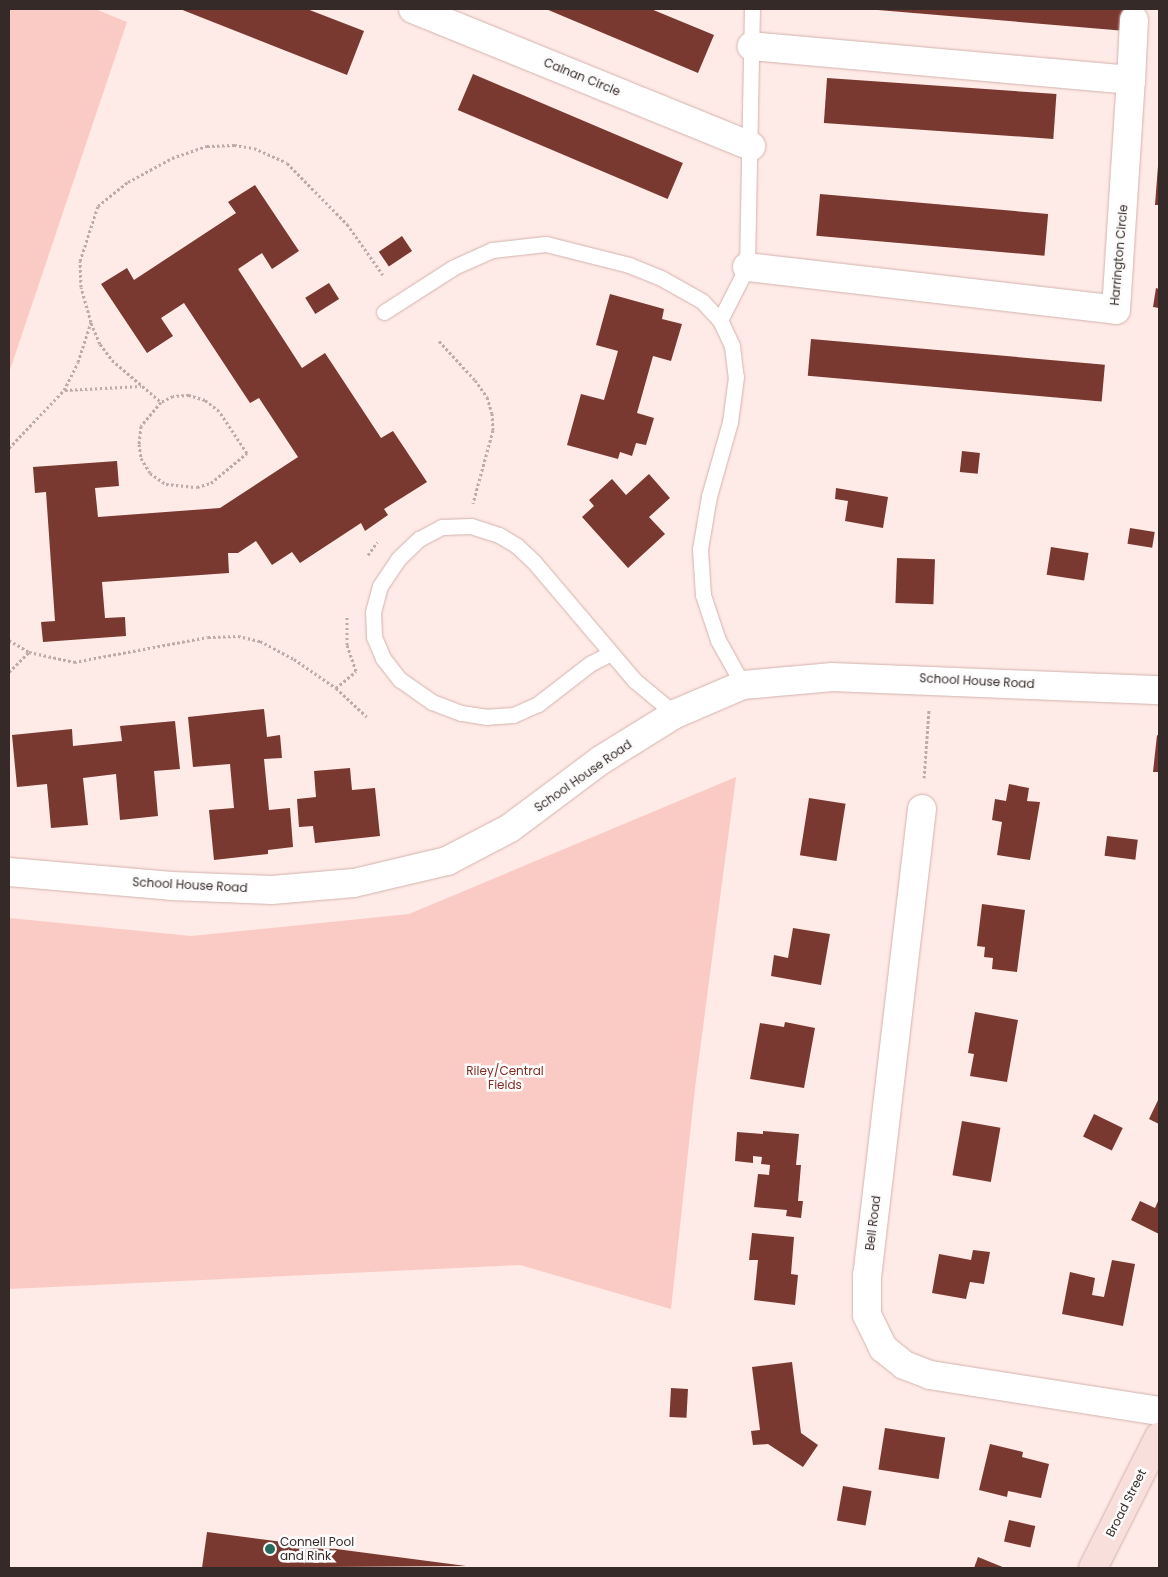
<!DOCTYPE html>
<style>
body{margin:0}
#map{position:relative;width:1168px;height:1577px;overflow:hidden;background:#feeae6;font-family:Poppins,sans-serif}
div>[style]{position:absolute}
.green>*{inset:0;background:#facbc4}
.building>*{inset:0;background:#793931;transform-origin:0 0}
.path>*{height:3px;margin-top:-1.5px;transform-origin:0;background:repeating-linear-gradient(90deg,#bdaba8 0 2.5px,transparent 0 5px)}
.roads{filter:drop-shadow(0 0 1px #d2b2ad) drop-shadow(0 0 1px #d2b2ad)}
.service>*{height:15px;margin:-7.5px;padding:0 7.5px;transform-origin:7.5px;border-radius:7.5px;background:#fff}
.minor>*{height:28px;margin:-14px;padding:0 14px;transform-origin:14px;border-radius:14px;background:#fff}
.secondary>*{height:28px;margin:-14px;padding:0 14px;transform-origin:14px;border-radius:14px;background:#f9dfdb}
.dots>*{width:14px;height:14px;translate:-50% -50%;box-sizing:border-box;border:2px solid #fcfcfc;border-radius:50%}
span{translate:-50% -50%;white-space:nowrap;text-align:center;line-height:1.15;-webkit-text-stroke:5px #fcfcfc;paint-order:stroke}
.street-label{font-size:12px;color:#362a28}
.park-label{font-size:12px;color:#832c24}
.poi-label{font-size:12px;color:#362a28}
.left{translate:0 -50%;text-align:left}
.frame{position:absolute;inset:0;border:10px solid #362a28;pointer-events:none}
</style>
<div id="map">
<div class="green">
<i style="clip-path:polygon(9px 9px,95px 9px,127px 22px,9px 373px)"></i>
<i style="clip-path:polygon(736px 777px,695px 1088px,671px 1309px,520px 1265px,9px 1289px,9px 918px,191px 936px,409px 914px)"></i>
</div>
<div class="building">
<i style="clip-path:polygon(180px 9px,307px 9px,364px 31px,347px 75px)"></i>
<i style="clip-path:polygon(546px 9px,651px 9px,714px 35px,698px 73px)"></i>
<i style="clip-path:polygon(866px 9px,1128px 9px,1126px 31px)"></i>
<i style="left:473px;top:74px;width:228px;height:39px;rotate:23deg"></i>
<i style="left:827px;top:78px;width:230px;height:45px;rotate:4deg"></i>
<i style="clip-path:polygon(1158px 166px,1159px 166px,1159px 205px,1155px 205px)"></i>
<i style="clip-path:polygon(255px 185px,299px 251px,272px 269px,262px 253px,238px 269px,302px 368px,325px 353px,381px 438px,393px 431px,427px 482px,384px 509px,388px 515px,365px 531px,361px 523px,300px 563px,292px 552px,272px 565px,256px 541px,238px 553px,228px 553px,229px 573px,102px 582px,105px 618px,125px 617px,126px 636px,43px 642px,41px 622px,55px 621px,46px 492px,35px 493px,33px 467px,117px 461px,119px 486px,95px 488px,98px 517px,220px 508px,298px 457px,259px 398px,250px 403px,184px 303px,161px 318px,173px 336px,147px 353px,101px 284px,127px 268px,134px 280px,236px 213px,228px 202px)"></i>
<i style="left:820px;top:194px;width:229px;height:42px;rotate:5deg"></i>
<i style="left:402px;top:236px;width:18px;height:28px;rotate:56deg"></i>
<i style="left:329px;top:283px;width:19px;height:28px;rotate:58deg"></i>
<i style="clip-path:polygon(1156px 288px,1159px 289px,1159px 308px,1153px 307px)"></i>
<i style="clip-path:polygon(610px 294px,664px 309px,662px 319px,682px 324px,671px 361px,653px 356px,637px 413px,654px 418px,646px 445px,636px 443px,632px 456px,620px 452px,618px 459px,567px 445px,581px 394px,604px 400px,618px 351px,596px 345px)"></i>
<i style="left:811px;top:339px;width:295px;height:37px;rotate:5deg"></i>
<i style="left:962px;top:451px;width:18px;height:21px;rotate:6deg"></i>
<i style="clip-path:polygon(649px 474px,670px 498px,649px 517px,665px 534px,628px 568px,582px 517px,594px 506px,589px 500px,612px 479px,626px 495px)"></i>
<i style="clip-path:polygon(836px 488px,888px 497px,883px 528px,845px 521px,848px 501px,835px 499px)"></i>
<i style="left:1130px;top:528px;width:25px;height:16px;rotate:9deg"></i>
<i style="left:1051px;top:547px;width:38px;height:28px;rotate:9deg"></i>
<i style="left:897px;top:558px;width:38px;height:45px;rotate:2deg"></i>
<i style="clip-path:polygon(264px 709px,267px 737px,280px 735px,282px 758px,264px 759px,269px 810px,290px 808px,293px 847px,268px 850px,268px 854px,214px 860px,209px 810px,234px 808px,230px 764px,193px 767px,188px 717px)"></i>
<i style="clip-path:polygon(175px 721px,180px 769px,154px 771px,158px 816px,120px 820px,116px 774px,83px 778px,88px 825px,51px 828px,47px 784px,17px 787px,12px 735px,72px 729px,73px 746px,122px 741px,120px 726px)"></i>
<i style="clip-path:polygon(1157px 735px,1159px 736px,1159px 772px,1153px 772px)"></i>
<i style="clip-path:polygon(350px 768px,352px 790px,375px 788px,380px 836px,315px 843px,313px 826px,299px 827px,297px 799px,316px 797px,314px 771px)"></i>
<i style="clip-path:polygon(1009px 784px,1029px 788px,1027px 801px,1040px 802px,1030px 860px,997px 855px,1002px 822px,992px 820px,995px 799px,1006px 801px)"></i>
<i style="left:809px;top:798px;width:37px;height:58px;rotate:9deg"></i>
<i style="left:1107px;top:836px;width:31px;height:20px;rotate:7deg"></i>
<i style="clip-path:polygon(982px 904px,1025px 910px,1017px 972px,992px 969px,993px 958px,984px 957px,985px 947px,977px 946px)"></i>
<i style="clip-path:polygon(793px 928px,830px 934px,821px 985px,771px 976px,774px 955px,788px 958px)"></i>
<i style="clip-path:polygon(975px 1012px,1018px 1020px,1007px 1082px,970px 1076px,974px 1054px,968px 1053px)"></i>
<i style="clip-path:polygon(785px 1022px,815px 1028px,804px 1088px,750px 1079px,760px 1023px,784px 1027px)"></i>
<i style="clip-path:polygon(1159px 1098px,1159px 1124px,1149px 1119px)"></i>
<i style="left:1094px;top:1114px;width:32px;height:25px;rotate:26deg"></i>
<i style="left:962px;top:1121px;width:39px;height:55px;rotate:10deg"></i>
<i style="clip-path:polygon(763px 1131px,799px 1134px,796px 1165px,801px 1165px,798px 1201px,803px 1201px,801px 1218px,786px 1216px,787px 1210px,754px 1207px,758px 1174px,769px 1175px,770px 1165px,761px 1164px,762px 1157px,753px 1156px,753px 1163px,735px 1161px,737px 1132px,763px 1134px)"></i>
<i style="clip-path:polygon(1159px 1199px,1159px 1234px,1131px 1220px,1140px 1201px,1155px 1208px)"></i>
<i style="clip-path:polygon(752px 1233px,794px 1237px,791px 1274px,798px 1275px,795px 1305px,754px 1300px,758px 1260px,749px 1260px)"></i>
<i style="clip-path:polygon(973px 1250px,990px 1252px,984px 1284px,970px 1282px,966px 1299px,932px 1293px,939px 1254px,971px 1260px)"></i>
<i style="clip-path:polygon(1112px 1260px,1135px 1264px,1123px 1326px,1062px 1314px,1070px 1272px,1095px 1278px,1092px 1295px,1104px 1297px)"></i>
<i style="clip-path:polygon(792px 1362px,801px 1433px,818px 1445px,803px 1467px,768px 1444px,753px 1445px,751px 1431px,760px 1430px,752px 1367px)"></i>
<i style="left:671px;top:1388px;width:17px;height:29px;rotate:3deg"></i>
<i style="left:885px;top:1428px;width:61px;height:42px;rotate:9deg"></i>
<i style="clip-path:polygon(990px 1444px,1023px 1452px,1022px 1457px,1049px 1464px,1041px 1498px,1008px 1491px,1007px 1497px,979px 1490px)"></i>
<i style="left:843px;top:1486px;width:29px;height:35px;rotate:10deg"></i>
<i style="left:1009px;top:1520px;width:27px;height:22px;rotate:13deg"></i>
<i style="clip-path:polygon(207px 1532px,466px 1566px,202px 1568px)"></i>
<i style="clip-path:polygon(978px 1557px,1005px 1568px,974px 1568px)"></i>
</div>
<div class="path">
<i style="left:91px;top:323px;width:23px;rotate:67deg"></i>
<i style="left:100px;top:344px;width:20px;rotate:53deg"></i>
<i style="left:112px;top:360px;width:65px;rotate:40.6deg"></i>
<i style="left:161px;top:402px;width:31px;rotate:130deg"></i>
<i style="left:141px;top:426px;width:18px;rotate:96deg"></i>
<i style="left:139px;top:444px;width:14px;rotate:82deg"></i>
<i style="left:141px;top:458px;width:17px;rotate:59deg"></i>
<i style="left:150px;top:473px;width:19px;rotate:35deg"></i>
<i style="left:166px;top:484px;width:31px;rotate:6deg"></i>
<i style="left:197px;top:487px;width:15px;rotate:-16deg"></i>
<i style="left:211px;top:483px;width:47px;rotate:-39.8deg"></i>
<i style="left:247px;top:453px;width:50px;rotate:-123.7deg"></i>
<i style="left:219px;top:411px;width:18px;rotate:-142deg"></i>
<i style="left:205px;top:400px;width:17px;rotate:-163deg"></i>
<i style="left:189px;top:395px;width:16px;rotate:176deg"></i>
<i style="left:173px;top:396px;width:13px;rotate:153deg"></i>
<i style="left:439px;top:341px;width:53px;rotate:47.3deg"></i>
<i style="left:475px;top:380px;width:21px;rotate:55deg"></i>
<i style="left:487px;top:397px;width:17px;rotate:73deg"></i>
<i style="left:492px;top:413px;width:17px;rotate:87deg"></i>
<i style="left:493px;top:430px;width:76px;rotate:105.3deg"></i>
<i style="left:65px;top:390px;width:76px;rotate:-3deg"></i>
<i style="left:9px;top:448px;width:80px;rotate:-46.5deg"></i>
<i style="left:64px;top:390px;width:31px;rotate:-63deg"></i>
<i style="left:78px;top:362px;width:42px;rotate:-72deg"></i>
<i style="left:91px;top:322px;width:36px;rotate:-106deg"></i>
<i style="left:81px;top:287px;width:26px;rotate:-92deg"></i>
<i style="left:80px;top:261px;width:58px;rotate:-71.9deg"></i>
<i style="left:98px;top:206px;width:38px;rotate:-39deg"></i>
<i style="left:128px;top:182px;width:50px;rotate:-28.6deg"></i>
<i style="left:172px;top:158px;width:37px;rotate:-19deg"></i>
<i style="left:207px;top:146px;width:27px;rotate:-2deg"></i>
<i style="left:234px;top:145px;width:20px;rotate:9deg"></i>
<i style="left:254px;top:148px;width:36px;rotate:24deg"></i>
<i style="left:287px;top:163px;width:86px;rotate:45.5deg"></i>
<i style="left:347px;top:224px;width:62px;rotate:54.8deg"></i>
<i style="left:368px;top:555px;width:16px;rotate:-55deg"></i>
<i style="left:9px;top:640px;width:23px;rotate:31deg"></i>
<i style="left:29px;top:652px;width:46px;rotate:12.5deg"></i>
<i style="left:74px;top:662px;width:136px;rotate:-10.6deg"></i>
<i style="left:208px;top:637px;width:30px;rotate:-2deg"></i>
<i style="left:238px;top:636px;width:23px;rotate:13deg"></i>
<i style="left:260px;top:641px;width:38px;rotate:28deg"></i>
<i style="left:294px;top:659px;width:51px;rotate:34.6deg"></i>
<i style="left:336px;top:688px;width:42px;rotate:43.1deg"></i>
<i style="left:9px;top:672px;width:28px;rotate:-45deg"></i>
<i style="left:336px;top:688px;width:26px;rotate:-40deg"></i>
<i style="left:356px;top:671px;width:28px;rotate:-109deg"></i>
<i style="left:347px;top:645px;width:30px;rotate:-90deg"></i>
<i style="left:924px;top:778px;width:68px;rotate:-85.8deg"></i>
</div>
<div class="roads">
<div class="service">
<i style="left:384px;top:312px;width:83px;rotate:-32.7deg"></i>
<i style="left:454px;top:267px;width:42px;rotate:-24.1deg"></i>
<i style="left:492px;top:250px;width:54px;rotate:-6.3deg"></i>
<i style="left:546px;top:244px;width:86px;rotate:14.2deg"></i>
<i style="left:629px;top:265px;width:35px;rotate:22deg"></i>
<i style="left:661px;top:278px;width:47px;rotate:29.3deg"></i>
<i style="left:702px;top:301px;width:26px;rotate:47deg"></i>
<i style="left:720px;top:320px;width:29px;rotate:65deg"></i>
<i style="left:732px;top:346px;width:31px;rotate:83deg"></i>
<i style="left:736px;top:377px;width:45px;rotate:97.6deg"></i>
<i style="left:730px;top:422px;width:77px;rotate:105.8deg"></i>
<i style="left:709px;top:496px;width:54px;rotate:99.6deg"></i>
<i style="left:700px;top:549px;width:46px;rotate:86.3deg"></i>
<i style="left:703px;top:595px;width:47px;rotate:71.6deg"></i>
<i style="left:718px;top:640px;width:51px;rotate:60.9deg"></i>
<i style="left:720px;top:320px;width:59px;rotate:-63deg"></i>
<i style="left:747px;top:267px;width:258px;rotate:-88.9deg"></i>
<i style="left:609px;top:654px;width:20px;rotate:153deg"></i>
<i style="left:591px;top:663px;width:67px;rotate:142.3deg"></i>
<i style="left:538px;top:704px;width:27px;rotate:156deg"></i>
<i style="left:513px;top:715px;width:26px;rotate:176deg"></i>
<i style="left:487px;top:717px;width:26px;rotate:-171deg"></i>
<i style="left:461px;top:713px;width:31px;rotate:-159deg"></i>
<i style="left:432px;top:702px;width:39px;rotate:-145deg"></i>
<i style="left:400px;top:680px;width:28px;rotate:-128deg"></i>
<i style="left:383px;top:658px;width:23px;rotate:-113deg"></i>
<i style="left:374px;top:637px;width:25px;rotate:-92deg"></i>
<i style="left:373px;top:612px;width:27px;rotate:-75deg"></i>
<i style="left:380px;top:586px;width:32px;rotate:-56deg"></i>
<i style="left:398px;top:559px;width:29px;rotate:-44deg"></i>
<i style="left:419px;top:539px;width:26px;rotate:-28deg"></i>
<i style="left:442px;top:527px;width:29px;rotate:-2deg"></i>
<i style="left:471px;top:526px;width:29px;rotate:18deg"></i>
<i style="left:499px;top:535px;width:21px;rotate:31deg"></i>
<i style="left:517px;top:546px;width:23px;rotate:43deg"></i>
<i style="left:534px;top:562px;width:155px;rotate:49.7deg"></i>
<i style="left:634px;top:680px;width:53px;rotate:39.7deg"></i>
</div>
<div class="minor">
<i style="left:413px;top:9px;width:365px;rotate:22.1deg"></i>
<i style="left:1131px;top:80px;width:60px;rotate:-87.1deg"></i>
<i style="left:747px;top:267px;width:371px;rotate:6.6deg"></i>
<i style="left:1116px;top:310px;width:230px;rotate:-86.3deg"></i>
<i style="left:1131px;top:80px;width:381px;rotate:-174.9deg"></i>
<i style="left:922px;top:809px;width:469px;rotate:96.7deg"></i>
<i style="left:867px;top:1275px;width:40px;rotate:90deg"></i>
<i style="left:867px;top:1315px;width:37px;rotate:64deg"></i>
<i style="left:883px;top:1348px;width:27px;rotate:39deg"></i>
<i style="left:904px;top:1365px;width:28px;rotate:21deg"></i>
<i style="left:930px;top:1375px;width:232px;rotate:8.9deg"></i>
<i style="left:9px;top:872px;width:163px;rotate:4.9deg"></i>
<i style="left:171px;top:886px;width:101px;rotate:2.3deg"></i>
<i style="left:272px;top:890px;width:82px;rotate:-4.9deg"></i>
<i style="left:354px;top:883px;width:96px;rotate:-13.3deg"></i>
<i style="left:447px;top:861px;width:71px;rotate:-27.6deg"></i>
<i style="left:510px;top:828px;width:114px;rotate:-36.8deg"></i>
<i style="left:601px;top:760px;width:87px;rotate:-31.9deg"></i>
<i style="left:675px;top:714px;width:74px;rotate:-23.1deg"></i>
<i style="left:743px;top:685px;width:90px;rotate:-5.1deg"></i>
<i style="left:833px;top:677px;width:326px;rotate:2.3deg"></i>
</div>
<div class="secondary">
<i style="left:1093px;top:1568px;width:147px;rotate:-63.3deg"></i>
</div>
</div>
<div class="dots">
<i style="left:270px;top:1549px;background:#266b5e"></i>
</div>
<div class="street-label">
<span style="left:582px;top:77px;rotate:22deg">Calnan Circle</span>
<span style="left:1119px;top:255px;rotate:-85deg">Harrington Circle</span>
<span style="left:977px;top:681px;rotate:3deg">School House Road</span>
<span style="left:583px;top:776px;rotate:-35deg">School House Road</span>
<span style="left:190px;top:885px;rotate:3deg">School House Road</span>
<span style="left:873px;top:1223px;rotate:-83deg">Bell Road</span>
<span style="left:1126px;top:1503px;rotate:-63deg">Broad Street</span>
</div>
<div class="park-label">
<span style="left:505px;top:1078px">Riley/Central<br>Fields</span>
</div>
<div class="poi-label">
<span class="left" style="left:280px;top:1549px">Connell Pool<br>and Rink</span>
</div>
<div class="frame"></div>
</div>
